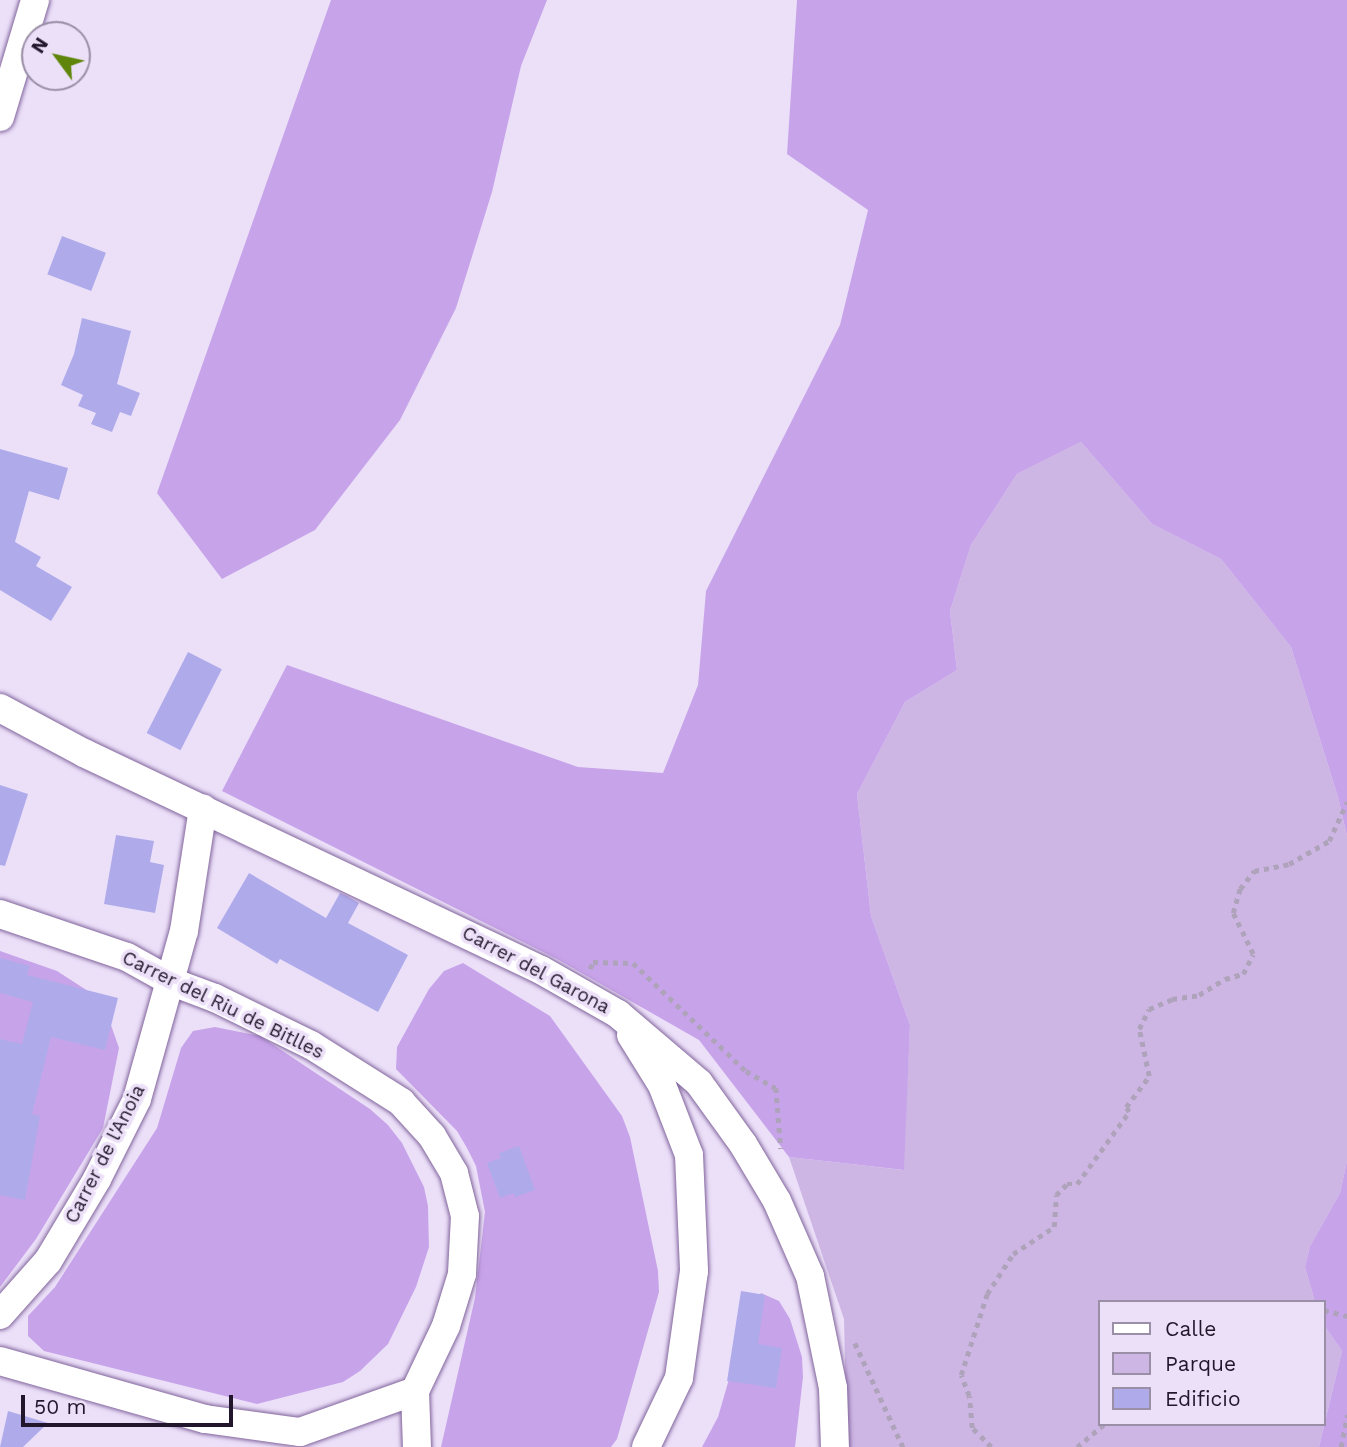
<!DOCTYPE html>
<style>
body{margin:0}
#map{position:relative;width:1347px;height:1447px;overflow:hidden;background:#ece0f9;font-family:"Work Sans",sans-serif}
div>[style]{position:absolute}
.green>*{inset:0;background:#cdb6e4}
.forest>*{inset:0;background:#c7a3e9}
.building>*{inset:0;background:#afabeb;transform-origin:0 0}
.path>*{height:4.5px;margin-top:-2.25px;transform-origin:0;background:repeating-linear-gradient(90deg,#afa3bb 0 5px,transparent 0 10px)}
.roads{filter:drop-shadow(0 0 2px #81649c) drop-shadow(0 0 2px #81649c)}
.minor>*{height:28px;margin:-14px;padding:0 14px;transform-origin:14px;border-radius:14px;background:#fff}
span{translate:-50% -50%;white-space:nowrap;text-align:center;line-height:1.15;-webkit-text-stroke:7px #ece0f9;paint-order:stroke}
.street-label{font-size:19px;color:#22162c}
.legend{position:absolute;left:1098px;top:1300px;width:228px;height:126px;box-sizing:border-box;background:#ece0f9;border:2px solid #9b8fa7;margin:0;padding:9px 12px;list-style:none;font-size:21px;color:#22162c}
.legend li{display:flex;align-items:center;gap:14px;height:35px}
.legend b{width:35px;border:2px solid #9b8fa7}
.north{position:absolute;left:21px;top:21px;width:70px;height:70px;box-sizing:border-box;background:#ece0f9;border:2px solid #9b8fa7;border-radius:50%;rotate:303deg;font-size:19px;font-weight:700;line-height:28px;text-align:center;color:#22162c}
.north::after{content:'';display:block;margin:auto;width:24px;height:32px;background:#5f860b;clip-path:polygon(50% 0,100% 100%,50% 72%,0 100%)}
.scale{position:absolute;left:21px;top:1395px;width:212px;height:32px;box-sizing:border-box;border:4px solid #22162c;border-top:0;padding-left:9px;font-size:21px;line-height:24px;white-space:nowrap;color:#22162c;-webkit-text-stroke:5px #ece0f9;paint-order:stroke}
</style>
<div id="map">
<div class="green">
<i style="clip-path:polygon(1081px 442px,1152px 524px,1221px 559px,1291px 647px,1338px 797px,1347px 836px,1347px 1161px,1340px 1193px,1310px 1246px,1305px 1267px,1315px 1302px,1100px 1302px,1100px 1424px,1324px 1424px,1324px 1325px,1342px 1351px,1319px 1447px,847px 1447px,844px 1319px,789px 1157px,903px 1170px,910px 1025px,871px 916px,857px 794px,905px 702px,957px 670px,950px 611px,971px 545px,1017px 474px)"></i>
</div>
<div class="forest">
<i style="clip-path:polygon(331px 0,547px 0,521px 66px,492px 192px,456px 308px,400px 420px,315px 530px,222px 579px,157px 493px)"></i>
<i style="clip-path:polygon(797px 0,1347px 0,1347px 836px,1338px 797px,1291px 647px,1221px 559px,1152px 524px,1081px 442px,1017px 474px,971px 545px,950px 611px,957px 670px,905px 702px,857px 794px,871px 916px,910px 1025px,904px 1170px,789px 1157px,699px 1040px,557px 959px,222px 791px,287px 665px,578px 767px,663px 773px,698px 685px,706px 591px,840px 325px,868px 210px,787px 154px)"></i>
<i style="clip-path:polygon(0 951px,57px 971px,91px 993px,105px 1008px,119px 1048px,103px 1128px,36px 1239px,0 1287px)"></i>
<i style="clip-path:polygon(463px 963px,550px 1016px,622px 1116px,630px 1137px,658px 1271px,659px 1292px,617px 1439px,611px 1447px,441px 1447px,475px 1298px,485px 1212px,476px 1166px,467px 1148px,457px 1131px,396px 1069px,397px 1047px,429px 989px,444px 971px)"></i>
<i style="clip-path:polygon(215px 1027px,260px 1036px,370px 1109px,388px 1125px,402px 1143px,424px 1187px,428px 1206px,429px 1247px,416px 1287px,388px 1344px,360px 1371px,343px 1382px,257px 1404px,44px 1351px,28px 1336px,28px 1316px,55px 1287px,157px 1128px,181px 1048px,193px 1031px)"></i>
<i style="clip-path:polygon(1347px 1161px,1347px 1447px,1319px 1447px,1342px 1351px,1324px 1325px,1324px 1302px,1315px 1302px,1305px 1267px,1310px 1246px,1340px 1193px)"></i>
<i style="clip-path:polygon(761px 1293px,779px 1301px,790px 1319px,802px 1357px,803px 1377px,795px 1447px,702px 1447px,718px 1417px,749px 1310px)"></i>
</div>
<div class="building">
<i style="left:62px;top:236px;width:47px;height:41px;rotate:21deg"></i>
<i style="clip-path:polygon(82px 318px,131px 331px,117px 384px,140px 393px,131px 416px,120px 412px,112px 432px,91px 424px,96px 413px,78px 406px,83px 395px,61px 385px,74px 354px)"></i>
<i style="clip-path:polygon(0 449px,68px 468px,59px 500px,29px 491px,15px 542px,41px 557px,36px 566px,72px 587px,51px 621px,0 590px)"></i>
<i style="left:188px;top:652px;width:38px;height:91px;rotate:27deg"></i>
<i style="clip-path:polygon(0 785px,28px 794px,5px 866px,0 865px)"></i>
<i style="clip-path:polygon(116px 835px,154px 841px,150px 862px,164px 865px,155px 913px,104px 904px)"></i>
<i style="clip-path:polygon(249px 873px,326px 918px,340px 893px,347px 896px,359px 903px,348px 923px,408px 955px,378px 1012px,280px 959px,277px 964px,217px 928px)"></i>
<i style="clip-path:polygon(0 958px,30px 966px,27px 975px,118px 998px,105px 1050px,51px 1037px,32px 1114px,40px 1116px,25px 1200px,0 1195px,0 1039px,22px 1044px,33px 1002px,0 993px)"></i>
<i style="clip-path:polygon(519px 1146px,535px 1190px,515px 1197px,514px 1193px,500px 1198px,487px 1163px,501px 1158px,499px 1153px)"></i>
<i style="clip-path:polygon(741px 1291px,765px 1295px,758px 1344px,782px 1348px,776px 1388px,727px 1381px)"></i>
<i style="clip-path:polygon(8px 1411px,48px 1423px,23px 1447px,0 1447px)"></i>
</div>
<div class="path">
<i style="left:590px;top:969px;width:8px;rotate:-67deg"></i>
<i style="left:593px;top:962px;width:40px;rotate:1.4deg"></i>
<i style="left:633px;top:963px;width:156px;rotate:43.7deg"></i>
<i style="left:746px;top:1071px;width:34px;rotate:30deg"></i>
<i style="left:776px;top:1088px;width:61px;rotate:85.3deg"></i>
<i style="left:1324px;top:1310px;width:24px;rotate:15deg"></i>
<i style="left:855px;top:1343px;width:115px;rotate:65.2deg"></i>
<i style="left:991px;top:1447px;width:27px;rotate:-135deg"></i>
<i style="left:972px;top:1428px;width:32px;rotate:-95deg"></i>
<i style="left:969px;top:1396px;width:22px;rotate:-111deg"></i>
<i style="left:961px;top:1375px;width:85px;rotate:-72.2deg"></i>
<i style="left:987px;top:1294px;width:48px;rotate:-57deg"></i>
<i style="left:1013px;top:1254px;width:49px;rotate:-33.4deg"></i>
<i style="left:1054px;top:1227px;width:32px;rotate:-86deg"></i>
<i style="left:1056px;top:1195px;width:16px;rotate:-45deg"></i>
<i style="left:1067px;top:1184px;width:10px"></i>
<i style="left:1077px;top:1184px;width:89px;rotate:-54.2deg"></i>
<i style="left:1129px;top:1112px;width:6px;rotate:-121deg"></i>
<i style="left:1126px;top:1107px;width:39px;rotate:-53deg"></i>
<i style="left:1149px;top:1076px;width:48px;rotate:-102deg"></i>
<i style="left:1139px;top:1029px;width:22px;rotate:-63deg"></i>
<i style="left:1149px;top:1009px;width:25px;rotate:-23deg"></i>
<i style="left:1172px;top:999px;width:27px;rotate:-8deg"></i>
<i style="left:1199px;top:995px;width:31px;rotate:-32deg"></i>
<i style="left:1225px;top:979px;width:19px;rotate:-16deg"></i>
<i style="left:1243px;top:974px;width:22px;rotate:-63deg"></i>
<i style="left:1253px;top:954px;width:46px;rotate:-116deg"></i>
<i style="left:1233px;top:913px;width:25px;rotate:-74deg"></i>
<i style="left:1240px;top:889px;width:23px;rotate:-52deg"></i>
<i style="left:1254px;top:871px;width:36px;rotate:-11deg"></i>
<i style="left:1289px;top:864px;width:46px;rotate:-29.9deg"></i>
<i style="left:1329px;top:841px;width:43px;rotate:-65.2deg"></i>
<i style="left:1077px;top:1447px;width:35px;rotate:-40deg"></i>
<i style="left:1341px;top:1447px;width:33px;rotate:-79deg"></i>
</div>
<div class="roads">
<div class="minor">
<i style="left:0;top:117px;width:122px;rotate:-73.3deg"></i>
<i style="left:0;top:708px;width:95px;rotate:28.2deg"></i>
<i style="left:84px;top:753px;width:506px;rotate:25.4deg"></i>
<i style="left:541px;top:970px;width:89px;rotate:29.7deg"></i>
<i style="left:618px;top:1014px;width:106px;rotate:40.4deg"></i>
<i style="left:699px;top:1083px;width:75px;rotate:54.2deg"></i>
<i style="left:743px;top:1144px;width:66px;rotate:59.2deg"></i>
<i style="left:777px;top:1201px;width:82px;rotate:66.3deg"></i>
<i style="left:810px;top:1276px;width:114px;rotate:78.4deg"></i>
<i style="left:833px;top:1388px;width:59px;rotate:88.1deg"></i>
<i style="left:0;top:914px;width:134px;rotate:18.7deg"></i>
<i style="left:127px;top:957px;width:51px;rotate:29.1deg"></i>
<i style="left:172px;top:982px;width:46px;rotate:20.4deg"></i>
<i style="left:215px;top:998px;width:107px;rotate:26.1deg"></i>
<i style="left:311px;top:1045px;width:107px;rotate:32.3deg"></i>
<i style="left:401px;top:1102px;width:46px;rotate:47.6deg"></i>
<i style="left:432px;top:1136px;width:43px;rotate:59.3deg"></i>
<i style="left:454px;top:1173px;width:44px;rotate:75.7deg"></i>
<i style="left:465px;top:1216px;width:58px;rotate:93deg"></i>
<i style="left:462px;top:1274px;width:54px;rotate:107.1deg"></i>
<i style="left:446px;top:1326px;width:72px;rotate:115.5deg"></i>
<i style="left:415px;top:1391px;width:56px;rotate:88deg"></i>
<i style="left:631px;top:1035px;width:59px;rotate:58.2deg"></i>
<i style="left:662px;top:1085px;width:75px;rotate:68.9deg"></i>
<i style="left:689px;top:1155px;width:116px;rotate:87.5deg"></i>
<i style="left:694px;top:1271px;width:108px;rotate:98deg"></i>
<i style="left:679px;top:1378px;width:76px;rotate:115.6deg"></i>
<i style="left:0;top:1315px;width:72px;rotate:-48.4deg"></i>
<i style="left:48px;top:1261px;width:96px;rotate:-59.1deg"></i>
<i style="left:97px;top:1179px;width:89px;rotate:-63.4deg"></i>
<i style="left:137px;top:1099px;width:174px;rotate:-74.4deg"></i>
<i style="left:184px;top:931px;width:124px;rotate:-81.2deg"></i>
<i style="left:0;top:1361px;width:213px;rotate:15.8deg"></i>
<i style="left:205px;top:1419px;width:96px;rotate:7.8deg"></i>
<i style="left:300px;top:1432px;width:122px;rotate:-19.6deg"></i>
</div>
</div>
<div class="street-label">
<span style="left:536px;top:970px;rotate:28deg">Carrer del Garona</span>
<span style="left:223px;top:1005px;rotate:26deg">Carrer del Riu de Bitlles</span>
<span style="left:105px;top:1154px;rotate:-63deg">Carrer de l'Anoia</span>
</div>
<ul class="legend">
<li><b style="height:9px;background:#fff"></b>Calle</li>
<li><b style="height:19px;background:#cdb6e4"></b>Parque</li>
<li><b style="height:19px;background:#afabeb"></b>Edificio</li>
</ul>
<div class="north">N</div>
<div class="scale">50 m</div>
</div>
